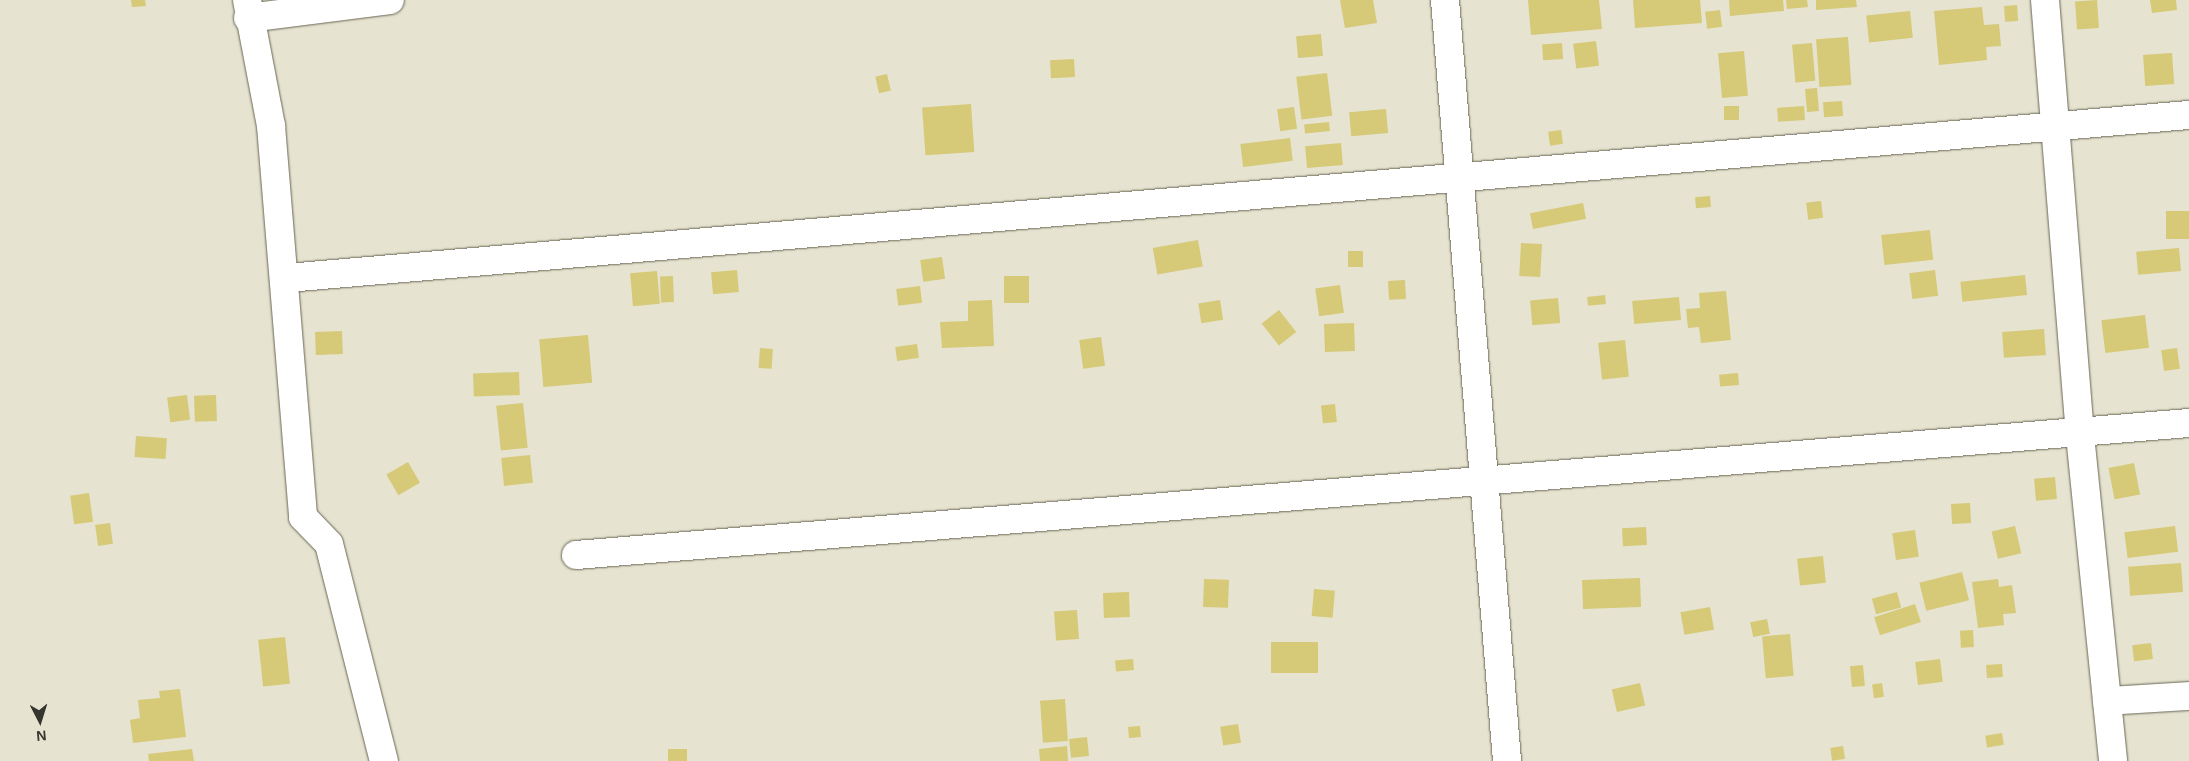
<!DOCTYPE html>
<style>
body{margin:0}
#map{position:relative;width:2189px;height:761px;overflow:hidden;background:#e6e3d0;font-family:Helvetica,sans-serif}
div>[style]{position:absolute}
.building>*{inset:0;background:#d6c977;transform-origin:0 0}
.roads{filter:drop-shadow(0 0 1px #696655) drop-shadow(0 0 1px #696655)}
.street>*{height:28px;margin:-14px;padding:0 14px;transform-origin:14px;border-radius:14px;background:#fff}
span{translate:-50% -50%;white-space:nowrap;text-align:center;line-height:1.15;-webkit-text-stroke:5px #e6e3d0;paint-order:stroke}
.north{position:absolute;left:15px;top:696px;width:50px;height:50px;-webkit-text-stroke:4px #e6e3d0;paint-order:stroke;rotate:175deg;font-size:14px;font-weight:700;line-height:20px;text-align:center;color:#36352e}
.north::after{content:'';display:block;margin:auto;width:18px;height:22px;background:#36352e;clip-path:polygon(50% 0,100% 100%,50% 72%,0 100%)}
</style>
<div id="map">
<div class="building">
<i style="clip-path:polygon(131px 0,145px 0,146px 6px,132px 7px)"></i>
<i style="clip-path:polygon(1340px 0,1373px 0,1377px 23px,1345px 28px)"></i>
<i style="clip-path:polygon(1528px 0,1599px 0,1602px 29px,1531px 35px)"></i>
<i style="clip-path:polygon(1633px 0,1700px 0,1702px 23px,1635px 28px)"></i>
<i style="clip-path:polygon(1729px 0,1783px 0,1784px 11px,1730px 16px)"></i>
<i style="clip-path:polygon(1786px 0,1807px 0,1808px 7px,1787px 9px)"></i>
<i style="clip-path:polygon(1816px 0,1856px 0,1857px 7px,1816px 10px)"></i>
<i style="left:2097px;top:0;width:28px;height:22px;rotate:86deg"></i>
<i style="clip-path:polygon(2150px 0,2176px 0,2177px 10px,2152px 13px)"></i>
<i style="left:2017px;top:5px;width:16px;height:13px;rotate:86deg"></i>
<i style="clip-path:polygon(1982px 7px,1984px 25px,1999px 24px,2001px 46px,1986px 47px,1987px 60px,1939px 65px,1934px 11px)"></i>
<i style="left:1720px;top:10px;width:17px;height:15px;rotate:83deg"></i>
<i style="left:1910px;top:11px;width:27px;height:44px;rotate:84deg"></i>
<i style="left:1321px;top:34px;width:22px;height:25px;rotate:85deg"></i>
<i style="left:1848px;top:37px;width:48px;height:32px;rotate:86deg"></i>
<i style="left:1596px;top:41px;width:25px;height:23px;rotate:83deg"></i>
<i style="left:1562px;top:43px;width:16px;height:20px;rotate:86deg"></i>
<i style="left:1812px;top:43px;width:38px;height:20px;rotate:85deg"></i>
<i style="left:1744px;top:51px;width:45px;height:26px;rotate:85deg"></i>
<i style="left:2172px;top:53px;width:31px;height:29px;rotate:86deg"></i>
<i style="left:1074px;top:59px;width:18px;height:24px;rotate:87deg"></i>
<i style="left:1327px;top:73px;width:43px;height:31px;rotate:83deg"></i>
<i style="left:887px;top:74px;width:17px;height:12px;rotate:77deg"></i>
<i style="left:1817px;top:88px;width:23px;height:12px;rotate:85deg"></i>
<i style="left:1842px;top:101px;width:15px;height:19px;rotate:86deg"></i>
<i style="left:971px;top:104px;width:48px;height:49px;rotate:86deg"></i>
<i style="left:1724px;top:106px;width:15px;height:14px"></i>
<i style="left:1804px;top:106px;width:14px;height:27px;rotate:86deg"></i>
<i style="left:1294px;top:107px;width:22px;height:17px;rotate:82deg"></i>
<i style="left:1386px;top:109px;width:24px;height:37px;rotate:85deg"></i>
<i style="left:1329px;top:122px;width:9px;height:25px;rotate:84deg"></i>
<i style="left:1561px;top:130px;width:14px;height:13px;rotate:82deg"></i>
<i style="left:1290px;top:138px;width:23px;height:50px;rotate:83deg"></i>
<i style="left:1341px;top:143px;width:22px;height:36px;rotate:85deg"></i>
<i style="left:1710px;top:196px;width:11px;height:15px;rotate:85deg"></i>
<i style="left:1821px;top:201px;width:17px;height:15px;rotate:83deg"></i>
<i style="left:1583px;top:203px;width:16px;height:54px;rotate:79deg"></i>
<i style="left:2189px;top:211px;width:28px;height:23px;rotate:90deg"></i>
<i style="left:1930px;top:230px;width:30px;height:49px;rotate:84deg"></i>
<i style="left:1198px;top:240px;width:27px;height:46px;rotate:80deg"></i>
<i style="left:1521px;top:243px;width:21px;height:33px;rotate:3deg"></i>
<i style="left:2179px;top:248px;width:23px;height:43px;rotate:85deg"></i>
<i style="left:1363px;top:251px;width:16px;height:15px;rotate:90deg"></i>
<i style="left:942px;top:257px;width:22px;height:22px;rotate:82deg"></i>
<i style="left:737px;top:270px;width:22px;height:26px;rotate:85deg"></i>
<i style="left:1935px;top:270px;width:26px;height:26px;rotate:83deg"></i>
<i style="left:657px;top:271px;width:33px;height:27px;rotate:85deg"></i>
<i style="left:2025px;top:275px;width:20px;height:65px;rotate:84deg"></i>
<i style="left:673px;top:276px;width:26px;height:13px;rotate:88deg"></i>
<i style="left:1004px;top:276px;width:25px;height:27px"></i>
<i style="left:1405px;top:280px;width:19px;height:17px;rotate:87deg"></i>
<i style="left:1340px;top:285px;width:28px;height:25px;rotate:82deg"></i>
<i style="left:920px;top:286px;width:17px;height:24px;rotate:83deg"></i>
<i style="clip-path:polygon(1726px 291px,1731px 340px,1701px 343px,1699px 327px,1688px 328px,1686px 309px,1700px 308px,1699px 293px)"></i>
<i style="left:1605px;top:295px;width:9px;height:18px;rotate:84deg"></i>
<i style="left:1679px;top:297px;width:23px;height:47px;rotate:85deg"></i>
<i style="left:1558px;top:298px;width:25px;height:28px;rotate:85deg"></i>
<i style="clip-path:polygon(992px 300px,994px 346px,942px 348px,940px 322px,968px 321px,968px 301px)"></i>
<i style="left:1220px;top:300px;width:20px;height:22px;rotate:81deg"></i>
<i style="left:1279px;top:310px;width:28px;height:22px;rotate:52deg"></i>
<i style="left:2145px;top:315px;width:33px;height:44px;rotate:83deg"></i>
<i style="left:1354px;top:323px;width:28px;height:30px;rotate:88deg"></i>
<i style="left:2044px;top:329px;width:26px;height:42px;rotate:86deg"></i>
<i style="left:342px;top:331px;width:23px;height:27px;rotate:88deg"></i>
<i style="left:588px;top:335px;width:48px;height:49px;rotate:85deg"></i>
<i style="left:1101px;top:337px;width:29px;height:22px;rotate:82deg"></i>
<i style="left:1625px;top:340px;width:37px;height:27px;rotate:84deg"></i>
<i style="left:917px;top:344px;width:14px;height:22px;rotate:82deg"></i>
<i style="left:760px;top:348px;width:13px;height:20px;rotate:4deg"></i>
<i style="left:2177px;top:348px;width:21px;height:16px;rotate:82deg"></i>
<i style="left:519px;top:372px;width:23px;height:46px;rotate:88deg"></i>
<i style="left:1738px;top:373px;width:12px;height:19px;rotate:85deg"></i>
<i style="left:187px;top:395px;width:25px;height:20px;rotate:83deg"></i>
<i style="left:216px;top:395px;width:26px;height:22px;rotate:88deg"></i>
<i style="left:523px;top:403px;width:45px;height:27px;rotate:84deg"></i>
<i style="left:1335px;top:404px;width:18px;height:14px;rotate:84deg"></i>
<i style="left:136px;top:436px;width:31px;height:21px;rotate:4deg"></i>
<i style="left:530px;top:455px;width:28px;height:29px;rotate:84deg"></i>
<i style="left:408px;top:462px;width:24px;height:25px;rotate:60deg"></i>
<i style="left:2134px;top:463px;width:32px;height:26px;rotate:79deg"></i>
<i style="left:2055px;top:477px;width:22px;height:21px;rotate:85deg"></i>
<i style="left:89px;top:493px;width:29px;height:19px;rotate:82deg"></i>
<i style="left:1970px;top:503px;width:20px;height:19px;rotate:87deg"></i>
<i style="left:110px;top:523px;width:21px;height:15px;rotate:82deg"></i>
<i style="left:2015px;top:526px;width:28px;height:24px;rotate:77deg"></i>
<i style="left:2175px;top:526px;width:26px;height:51px;rotate:83deg"></i>
<i style="left:1646px;top:527px;width:18px;height:24px;rotate:87deg"></i>
<i style="left:1915px;top:530px;width:27px;height:23px;rotate:82deg"></i>
<i style="left:1823px;top:556px;width:27px;height:26px;rotate:84deg"></i>
<i style="left:2181px;top:563px;width:29px;height:53px;rotate:86deg"></i>
<i style="left:1962px;top:572px;width:29px;height:44px;rotate:76deg"></i>
<i style="left:1640px;top:578px;width:29px;height:58px;rotate:88deg"></i>
<i style="left:1204px;top:579px;width:25px;height:28px;rotate:2deg"></i>
<i style="clip-path:polygon(1998px 579px,1999px 587px,2012px 585px,2016px 613px,2003px 614px,2004px 625px,1978px 628px,1972px 582px)"></i>
<i style="left:1314px;top:589px;width:21px;height:27px;rotate:5deg"></i>
<i style="left:1129px;top:592px;width:25px;height:26px;rotate:88deg"></i>
<i style="left:1897px;top:592px;width:16px;height:26px;rotate:75deg"></i>
<i style="left:1915px;top:604px;width:19px;height:43px;rotate:72deg"></i>
<i style="left:1710px;top:607px;width:23px;height:30px;rotate:80deg"></i>
<i style="left:1077px;top:610px;width:29px;height:23px;rotate:86deg"></i>
<i style="left:1767px;top:619px;width:15px;height:17px;rotate:79deg"></i>
<i style="left:1973px;top:630px;width:17px;height:13px;rotate:87deg"></i>
<i style="left:1790px;top:634px;width:42px;height:28px;rotate:85deg"></i>
<i style="left:285px;top:637px;width:47px;height:27px;rotate:84deg"></i>
<i style="left:1271px;top:642px;width:47px;height:31px"></i>
<i style="left:2151px;top:643px;width:16px;height:19px;rotate:83deg"></i>
<i style="left:1133px;top:659px;width:11px;height:18px;rotate:85deg"></i>
<i style="left:1940px;top:659px;width:23px;height:25px;rotate:83deg"></i>
<i style="left:2002px;top:664px;width:13px;height:16px;rotate:86deg"></i>
<i style="left:1863px;top:665px;width:21px;height:13px;rotate:85deg"></i>
<i style="left:1640px;top:683px;width:23px;height:29px;rotate:77deg"></i>
<i style="left:1882px;top:683px;width:14px;height:10px;rotate:82deg"></i>
<i style="clip-path:polygon(180px 689px,186px 737px,133px 743px,130px 720px,140px 718px,138px 700px,160px 698px,159px 691px)"></i>
<i style="left:1065px;top:699px;width:42px;height:25px;rotate:86deg"></i>
<i style="left:1238px;top:724px;width:19px;height:18px;rotate:81deg"></i>
<i style="left:1140px;top:726px;width:11px;height:12px;rotate:85deg"></i>
<i style="left:2002px;top:733px;width:12px;height:17px;rotate:81deg"></i>
<i style="left:1087px;top:737px;width:19px;height:18px;rotate:84deg"></i>
<i style="clip-path:polygon(1067px 746px,1068px 761px,1040px 761px,1039px 749px)"></i>
<i style="left:1843px;top:746px;width:13px;height:13px;rotate:81deg"></i>
<i style="clip-path:polygon(192px 749px,194px 761px,149px 761px,148px 754px)"></i>
<i style="left:668px;top:749px;width:19px;height:12px"></i>
</div>
<div class="roads">
<div class="street">
<i style="left:247px;top:0;width:128px;rotate:79.2deg"></i>
<i style="left:271px;top:126px;width:392px;rotate:85.3deg"></i>
<i style="left:303px;top:517px;width:37px;rotate:46deg"></i>
<i style="left:329px;top:544px;width:224px;rotate:75.8deg"></i>
<i style="left:1445px;top:0;width:764px;rotate:85.34deg"></i>
<i style="left:2045px;top:0;width:436px;rotate:85.4deg"></i>
<i style="left:2080px;top:435px;width:328px;rotate:84.2deg"></i>
<i style="left:248px;top:18px;width:143px;rotate:-7.2deg"></i>
<i style="left:287px;top:278px;width:1909px;rotate:-4.9deg"></i>
<i style="left:576px;top:555px;width:1618px;rotate:-4.68deg"></i>
<i style="left:2107px;top:701px;width:82px;rotate:-3.5deg"></i>
</div>
</div>
<div class="north">N</div>
</div>
